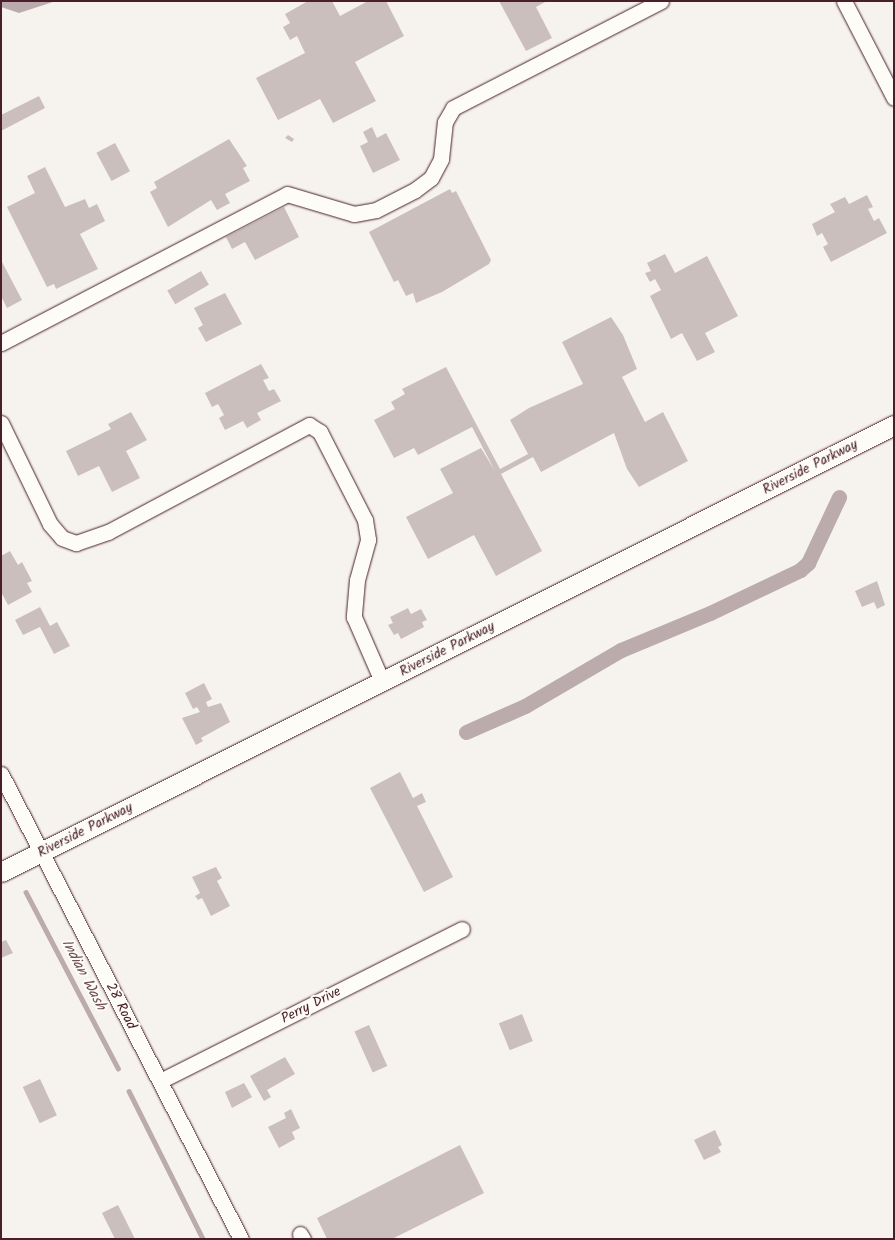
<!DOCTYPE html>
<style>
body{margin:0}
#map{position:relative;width:895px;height:1240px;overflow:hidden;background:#f6f3ef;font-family:Kalam,sans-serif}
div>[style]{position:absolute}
.water>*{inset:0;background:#bbabac}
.stream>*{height:4.5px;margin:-2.25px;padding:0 2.25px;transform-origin:2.25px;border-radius:2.25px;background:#bbabac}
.canal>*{height:15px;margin:-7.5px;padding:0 7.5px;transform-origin:7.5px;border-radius:7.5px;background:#bbabac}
.building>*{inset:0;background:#cbbfbe;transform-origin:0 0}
.roads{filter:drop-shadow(0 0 1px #4a1f2b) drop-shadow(0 0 1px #4a1f2b)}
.minor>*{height:15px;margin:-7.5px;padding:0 7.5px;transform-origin:7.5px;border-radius:7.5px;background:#fdfcf7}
.major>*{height:19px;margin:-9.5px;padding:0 9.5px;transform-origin:9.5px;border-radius:9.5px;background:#fdfcf7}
span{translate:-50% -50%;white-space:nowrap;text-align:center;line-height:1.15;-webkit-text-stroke:4px #fdfcf7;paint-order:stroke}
.street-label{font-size:14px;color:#4a1f2b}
.water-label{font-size:15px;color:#725058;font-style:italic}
.frame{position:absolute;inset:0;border:2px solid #4a1f2b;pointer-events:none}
</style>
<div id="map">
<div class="water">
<i style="clip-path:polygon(1px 1px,56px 1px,19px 13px,1px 7px)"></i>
</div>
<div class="stream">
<i style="left:26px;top:892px;width:199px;rotate:62.4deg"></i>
<i style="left:129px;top:1091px;width:165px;rotate:63.4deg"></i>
</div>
<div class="canal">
<i style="left:466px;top:732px;width:64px;rotate:-23.8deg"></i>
<i style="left:525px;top:706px;width:111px;rotate:-30.3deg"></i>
<i style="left:621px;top:650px;width:96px;rotate:-22.6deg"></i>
<i style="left:710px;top:613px;width:100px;rotate:-25.5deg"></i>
<i style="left:800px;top:570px;width:11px;rotate:-41deg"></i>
<i style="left:808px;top:563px;width:73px;rotate:-64.8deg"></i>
</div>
<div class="building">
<i style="clip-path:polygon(308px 1px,332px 1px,340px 16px,368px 1px,386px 1px,404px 36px,355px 62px,376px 101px,333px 123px,320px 99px,278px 120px,256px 78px,305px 53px,297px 36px,290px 40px,283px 27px,290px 23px,285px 14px)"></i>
<i style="clip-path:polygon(499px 1px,547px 1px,536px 7px,552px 38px,526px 51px)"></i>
<i style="clip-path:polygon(39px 96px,45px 108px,1px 131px,1px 115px)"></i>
<i style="clip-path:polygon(372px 127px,377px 138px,386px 133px,400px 160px,373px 173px,360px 146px,368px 142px,363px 132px)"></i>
<i style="clip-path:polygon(288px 135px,294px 139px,292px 142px,285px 138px)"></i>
<i style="clip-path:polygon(229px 139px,247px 166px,243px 168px,250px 181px,225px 194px,230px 203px,217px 210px,211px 200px,168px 227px,150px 192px,157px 188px,154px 182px)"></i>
<i style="left:115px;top:143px;width:32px;height:21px;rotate:62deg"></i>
<i style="clip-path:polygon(45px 167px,65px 207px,85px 199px,89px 208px,97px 204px,105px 221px,80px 234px,98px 269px,56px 289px,54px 284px,47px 287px,7px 207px,35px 193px,27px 176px)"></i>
<i style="clip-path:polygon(450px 189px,452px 193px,456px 191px,491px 260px,489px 264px,442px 292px,416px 303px,413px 293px,406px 296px,398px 280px,394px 282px,369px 232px)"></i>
<i style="clip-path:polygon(867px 195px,873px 207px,868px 209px,874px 221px,879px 218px,887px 233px,831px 262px,823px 247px,828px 244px,822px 233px,817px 236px,812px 224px,835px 212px,830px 204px,845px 197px,849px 204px)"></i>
<i style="clip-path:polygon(284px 207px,299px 237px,255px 260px,245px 242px,232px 249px,226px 237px)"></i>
<i style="clip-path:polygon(665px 254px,675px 273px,707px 256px,738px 316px,705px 333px,715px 352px,697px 361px,682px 333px,671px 339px,650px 296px,661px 290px,655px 279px,650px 282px,645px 273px,651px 271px,647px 263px)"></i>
<i style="clip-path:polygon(1px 260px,22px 300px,7px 308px,1px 296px)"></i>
<i style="left:201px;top:271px;width:16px;height:39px;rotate:60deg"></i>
<i style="clip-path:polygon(225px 293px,242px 324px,206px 342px,198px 328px,203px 325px,194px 308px)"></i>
<i style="clip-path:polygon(611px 317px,623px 335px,637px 369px,622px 377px,645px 422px,663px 412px,688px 461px,639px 487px,627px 469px,614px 433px,541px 472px,533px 457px,501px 474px,542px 551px,496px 576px,474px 535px,428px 559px,406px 517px,453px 493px,440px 469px,481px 448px,495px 471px,472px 427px,418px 455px,414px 448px,394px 458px,374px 420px,395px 409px,391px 402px,405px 394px,402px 389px,446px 367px,500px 469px,528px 454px,510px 420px,529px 408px,583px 384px,562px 342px)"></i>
<i style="clip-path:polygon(261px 364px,269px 378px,263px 380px,269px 391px,274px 389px,281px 401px,257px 413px,261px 420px,247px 428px,243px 421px,225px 430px,219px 418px,224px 415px,218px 404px,212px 407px,205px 393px)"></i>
<i style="clip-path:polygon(131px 412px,147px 440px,126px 451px,140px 478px,112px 492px,99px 466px,78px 476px,66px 451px,111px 429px,108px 424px)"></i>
<i style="clip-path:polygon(10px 551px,18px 565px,22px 562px,32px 581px,27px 583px,32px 592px,8px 605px,1px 592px,1px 556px)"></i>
<i style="clip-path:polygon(877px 581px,885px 605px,877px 609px,874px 602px,862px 607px,855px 591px)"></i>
<i style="clip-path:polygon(40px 607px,50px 626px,57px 622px,70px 646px,54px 654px,40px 627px,23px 635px,15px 620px)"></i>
<i style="clip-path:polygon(408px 608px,411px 614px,421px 609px,427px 620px,422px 622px,424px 627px,401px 639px,398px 633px,394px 635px,388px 625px,393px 623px,390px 617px)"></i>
<i style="clip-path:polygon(204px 683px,212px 699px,206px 702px,208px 707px,221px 703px,230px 722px,201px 738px,203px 741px,196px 745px,182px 718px,200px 712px,197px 707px,193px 709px,185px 693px)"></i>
<i style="clip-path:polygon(400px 772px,413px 798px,422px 793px,426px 802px,417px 806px,453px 877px,424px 892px,370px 788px)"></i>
<i style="clip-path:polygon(216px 867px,222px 878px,217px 881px,230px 906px,211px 916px,202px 898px,198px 900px,195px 896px,200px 893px,192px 877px)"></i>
<i style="clip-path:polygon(6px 940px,13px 953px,1px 958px,1px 942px)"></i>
<i style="left:522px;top:1014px;width:29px;height:25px;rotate:68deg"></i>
<i style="left:369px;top:1025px;width:45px;height:16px;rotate:66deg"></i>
<i style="clip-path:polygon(285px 1057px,295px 1074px,267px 1090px,271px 1097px,264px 1101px,250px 1076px)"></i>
<i style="left:40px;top:1079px;width:40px;height:19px;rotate:65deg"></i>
<i style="clip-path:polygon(244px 1083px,252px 1097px,232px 1108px,225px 1092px)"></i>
<i style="clip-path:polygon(291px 1109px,300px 1128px,292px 1132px,295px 1139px,279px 1148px,268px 1127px,286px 1118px,284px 1113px)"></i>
<i style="clip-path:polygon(715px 1130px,722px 1145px,718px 1147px,721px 1152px,704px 1160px,694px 1140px)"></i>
<i style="clip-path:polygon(460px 1145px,484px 1193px,392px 1239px,327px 1239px,317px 1218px)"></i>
<i style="clip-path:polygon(118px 1205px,135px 1239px,115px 1239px,102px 1213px)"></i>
</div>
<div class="roads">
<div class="minor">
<i style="left:844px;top:1px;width:109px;rotate:62.7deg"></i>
<i style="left:1px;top:343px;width:322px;rotate:-27.5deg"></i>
<i style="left:287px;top:194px;width:70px;rotate:16.6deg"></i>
<i style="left:354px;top:214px;width:22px;rotate:-10deg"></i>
<i style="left:376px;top:210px;width:44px;rotate:-27.1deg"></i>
<i style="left:415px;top:190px;width:20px;rotate:-37deg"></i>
<i style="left:431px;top:178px;width:21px;rotate:-62deg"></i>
<i style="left:441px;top:159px;width:37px;rotate:-84deg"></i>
<i style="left:445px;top:122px;width:16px;rotate:-60deg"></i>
<i style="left:453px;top:108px;width:234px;rotate:-27.2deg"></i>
<i style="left:1px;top:423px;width:112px;rotate:64.1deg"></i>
<i style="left:50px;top:524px;width:18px;rotate:49deg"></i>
<i style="left:62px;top:538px;width:15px;rotate:20deg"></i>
<i style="left:76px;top:543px;width:34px;rotate:-19deg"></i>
<i style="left:108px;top:532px;width:228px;rotate:-28deg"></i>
<i style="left:309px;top:425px;width:13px;rotate:32deg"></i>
<i style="left:320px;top:432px;width:99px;rotate:62.9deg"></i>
<i style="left:365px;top:520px;width:20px;rotate:81deg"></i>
<i style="left:368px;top:540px;width:41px;rotate:105.4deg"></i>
<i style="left:357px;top:580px;width:37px;rotate:95deg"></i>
<i style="left:354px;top:617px;width:70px;rotate:66.4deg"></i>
<i style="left:1px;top:774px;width:523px;rotate:62.7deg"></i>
<i style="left:160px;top:1081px;width:338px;rotate:-26.7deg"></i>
<i style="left:300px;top:1234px;width:6px;rotate:59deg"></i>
</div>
<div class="major">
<i style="left:1px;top:872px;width:999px;rotate:-26.59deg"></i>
</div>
</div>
<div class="street-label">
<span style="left:810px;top:467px;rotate:-27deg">Riverside Parkway</span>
<span style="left:447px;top:649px;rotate:-27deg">Riverside Parkway</span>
<span style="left:85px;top:830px;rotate:-27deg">Riverside Parkway</span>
<span style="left:311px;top:1005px;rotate:-27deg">Perry Drive</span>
<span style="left:121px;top:1006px;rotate:63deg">28 Road</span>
</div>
<div class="water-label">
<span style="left:83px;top:975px;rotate:62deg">Indian Wash</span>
</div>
<div class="frame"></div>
</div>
